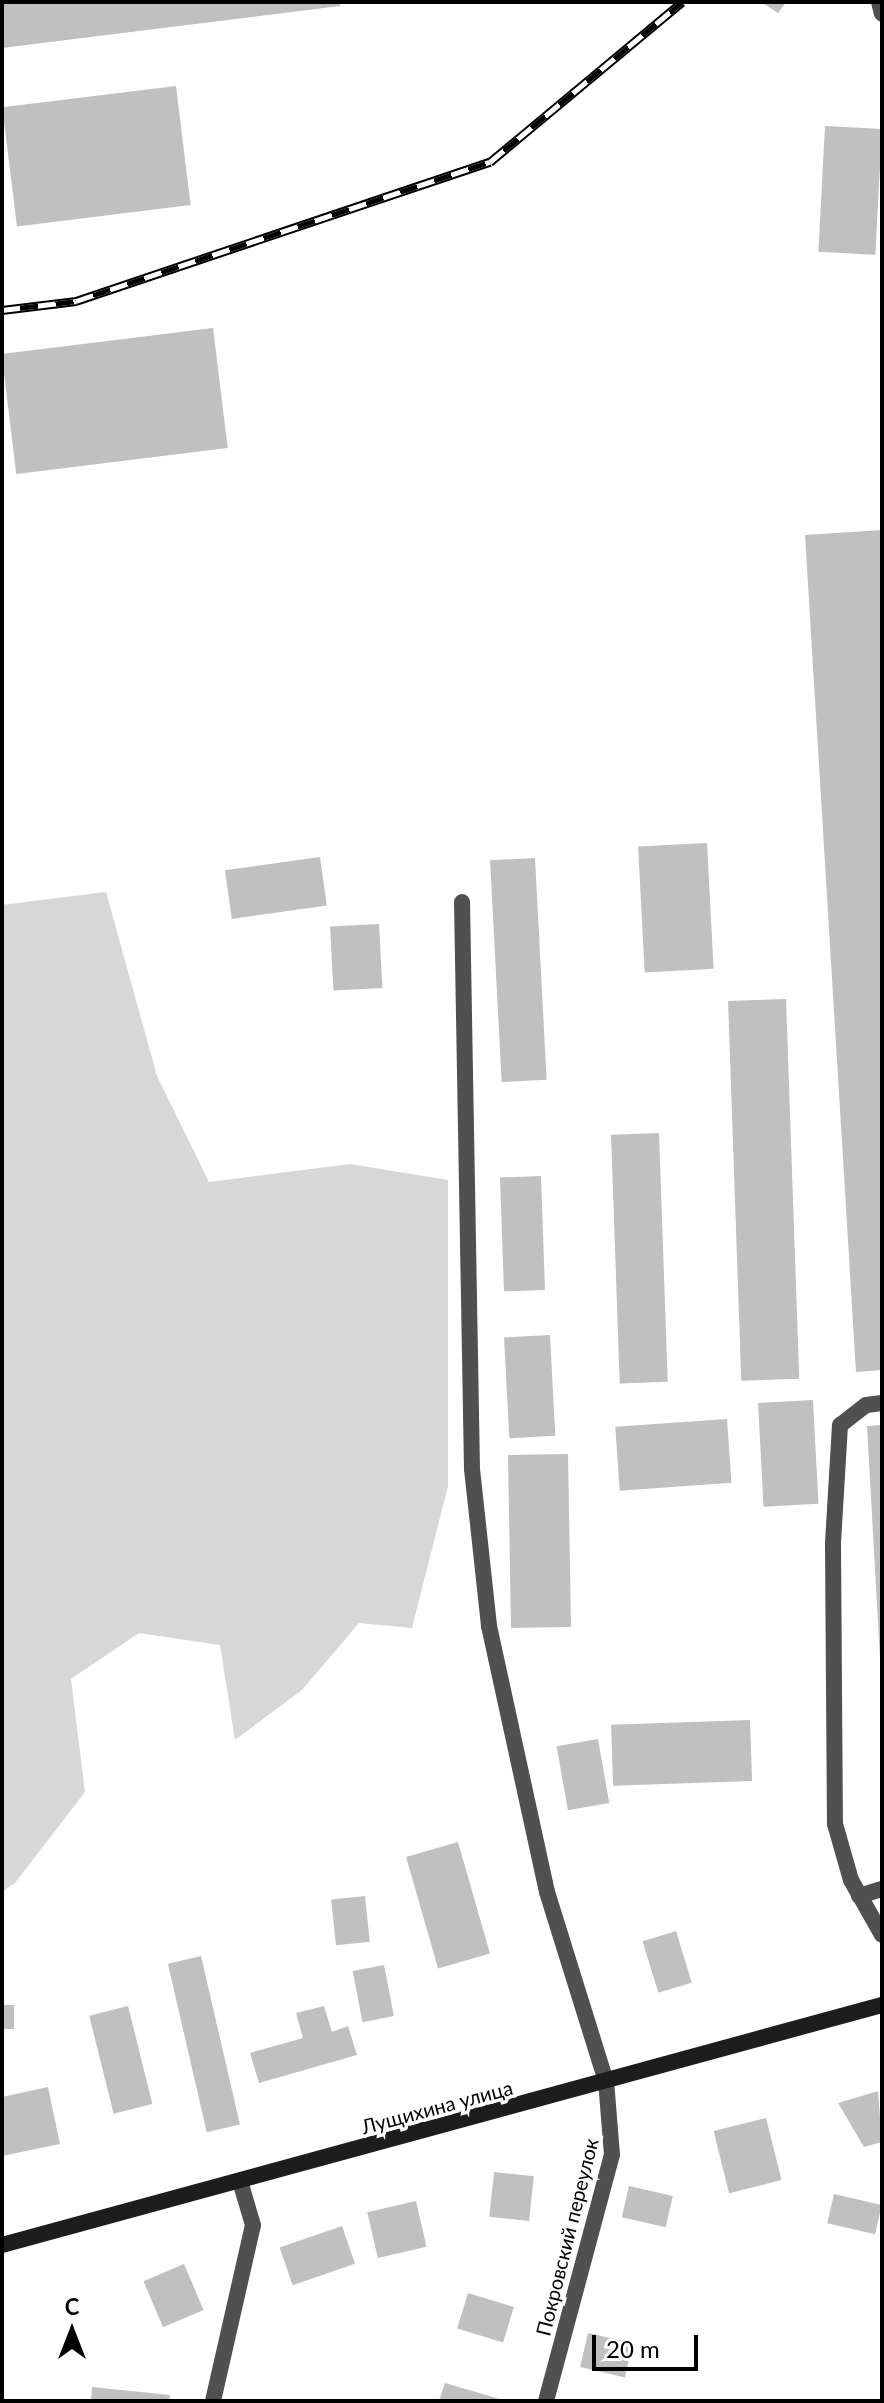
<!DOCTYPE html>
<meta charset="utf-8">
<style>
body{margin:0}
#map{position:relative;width:884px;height:2403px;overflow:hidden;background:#fff;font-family:Lato,sans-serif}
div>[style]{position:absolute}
.green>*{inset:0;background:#d7d7d7}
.building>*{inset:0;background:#c0c0c0;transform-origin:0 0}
.lane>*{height:16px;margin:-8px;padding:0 8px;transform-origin:8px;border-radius:8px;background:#505050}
.street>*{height:16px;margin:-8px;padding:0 8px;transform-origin:8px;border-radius:8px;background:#505050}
.secondary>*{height:16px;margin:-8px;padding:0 8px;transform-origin:8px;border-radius:8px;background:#1d1d1d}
.rail>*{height:9px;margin-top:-4.5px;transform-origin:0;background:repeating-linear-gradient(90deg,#fff 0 18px,#000 0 36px);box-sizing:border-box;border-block:2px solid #000}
span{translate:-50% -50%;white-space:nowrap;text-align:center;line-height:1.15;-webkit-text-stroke:7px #fff;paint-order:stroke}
.street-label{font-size:20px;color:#000}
.frame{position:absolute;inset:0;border:4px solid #000;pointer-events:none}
.north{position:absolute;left:32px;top:2291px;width:80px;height:80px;-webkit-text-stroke:6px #fff;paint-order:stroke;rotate:0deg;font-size:22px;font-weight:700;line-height:32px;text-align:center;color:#000}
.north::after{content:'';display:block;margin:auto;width:28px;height:36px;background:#000;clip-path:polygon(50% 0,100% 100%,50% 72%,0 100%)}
.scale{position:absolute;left:592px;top:2335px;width:106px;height:36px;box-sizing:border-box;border:4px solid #000;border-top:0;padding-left:10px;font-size:24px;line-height:28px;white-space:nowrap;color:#000;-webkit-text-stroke:6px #fff;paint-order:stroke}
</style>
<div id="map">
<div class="green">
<i style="clip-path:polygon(106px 892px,157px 1076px,209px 1182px,350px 1164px,448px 1180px,448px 1486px,412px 1628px,359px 1623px,302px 1690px,235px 1740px,220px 1645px,139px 1633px,71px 1679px,85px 1792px,15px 1883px,2px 1892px,2px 905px)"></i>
</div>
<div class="building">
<i style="clip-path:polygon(2px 2px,340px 2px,340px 6px,2px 48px)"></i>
<i style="clip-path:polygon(761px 2px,786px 2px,778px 13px)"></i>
<i style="left:176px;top:86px;width:120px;height:175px;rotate:83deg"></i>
<i style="left:825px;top:126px;width:57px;height:126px;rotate:3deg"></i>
<i style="left:213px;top:328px;width:121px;height:213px;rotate:83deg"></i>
<i style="clip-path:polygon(882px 530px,882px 1370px,856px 1372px,805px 535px)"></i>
<i style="left:707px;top:843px;width:126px;height:69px;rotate:87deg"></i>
<i style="left:320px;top:857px;width:49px;height:96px;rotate:82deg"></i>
<i style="left:535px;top:858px;width:222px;height:45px;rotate:87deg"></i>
<i style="left:379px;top:924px;width:64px;height:49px;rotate:87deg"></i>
<i style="left:786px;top:999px;width:380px;height:58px;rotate:88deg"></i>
<i style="left:659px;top:1133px;width:249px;height:48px;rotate:88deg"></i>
<i style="left:541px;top:1176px;width:114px;height:41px;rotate:88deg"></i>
<i style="left:550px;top:1335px;width:101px;height:46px;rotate:87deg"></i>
<i style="left:813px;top:1400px;width:104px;height:55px;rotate:87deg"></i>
<i style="left:727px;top:1419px;width:64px;height:112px;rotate:86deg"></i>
<i style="clip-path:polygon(882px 1425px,882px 1658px,880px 1658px,867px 1426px)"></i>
<i style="left:568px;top:1454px;width:173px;height:60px;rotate:89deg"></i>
<i style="left:750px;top:1720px;width:61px;height:139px;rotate:88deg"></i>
<i style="left:598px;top:1739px;width:65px;height:42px;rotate:80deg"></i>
<i style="left:458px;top:1842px;width:116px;height:54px;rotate:74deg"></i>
<i style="left:365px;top:1896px;width:46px;height:34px;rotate:84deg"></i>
<i style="left:676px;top:1931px;width:54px;height:35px;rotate:73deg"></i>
<i style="left:201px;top:1956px;width:173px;height:34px;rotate:77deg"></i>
<i style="left:384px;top:1965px;width:52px;height:32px;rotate:79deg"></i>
<i style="left:2px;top:2005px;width:12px;height:24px"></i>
<i style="left:128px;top:2006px;width:101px;height:40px;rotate:76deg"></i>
<i style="clip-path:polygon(324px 2006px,332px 2032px,348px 2026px,357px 2055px,259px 2083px,250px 2053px,303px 2038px,296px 2013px)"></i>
<i style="clip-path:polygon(48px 2087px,60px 2144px,2px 2156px,2px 2097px)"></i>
<i style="clip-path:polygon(878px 2091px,882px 2142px,864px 2147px,838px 2103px)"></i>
<i style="left:766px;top:2118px;width:64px;height:54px;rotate:76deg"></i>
<i style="left:494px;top:2172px;width:40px;height:45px;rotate:6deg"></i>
<i style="left:629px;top:2186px;width:45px;height:32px;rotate:13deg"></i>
<i style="left:834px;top:2194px;width:49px;height:30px;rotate:13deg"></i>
<i style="left:416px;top:2201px;width:47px;height:50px;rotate:77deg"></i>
<i style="left:342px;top:2226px;width:40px;height:66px;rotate:71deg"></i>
<i style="left:184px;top:2264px;width:50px;height:44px;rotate:67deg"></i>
<i style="left:468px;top:2293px;width:48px;height:37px;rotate:17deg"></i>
<i style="left:588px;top:2333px;width:46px;height:35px;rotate:13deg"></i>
<i style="clip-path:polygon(445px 2383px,503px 2400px,503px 2401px,439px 2401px)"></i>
<i style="clip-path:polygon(92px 2387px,170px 2395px,169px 2401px,91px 2401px)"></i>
</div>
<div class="lane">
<i style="left:879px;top:2px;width:12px;rotate:76deg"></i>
<i style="left:462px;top:902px;width:567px;rotate:88.99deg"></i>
<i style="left:472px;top:1469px;width:158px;rotate:83.8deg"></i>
<i style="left:489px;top:1626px;width:272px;rotate:77.7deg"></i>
<i style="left:547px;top:1892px;width:198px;rotate:72.7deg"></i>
<i style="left:882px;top:1403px;width:16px;rotate:173deg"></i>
<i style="left:866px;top:1405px;width:33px;rotate:142deg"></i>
<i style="left:840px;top:1425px;width:119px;rotate:93.4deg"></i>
<i style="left:833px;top:1544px;width:280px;rotate:89.6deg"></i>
<i style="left:835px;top:1824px;width:58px;rotate:74.1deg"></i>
<i style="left:851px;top:1880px;width:63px;rotate:60.6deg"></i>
<i style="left:859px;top:1896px;width:24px;rotate:-17deg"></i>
</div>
<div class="street">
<i style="left:213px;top:2401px;width:180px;rotate:-77.2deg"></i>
<i style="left:253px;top:2225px;width:46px;rotate:-106.5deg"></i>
<i style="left:546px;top:2401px;width:255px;rotate:-75deg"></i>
<i style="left:612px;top:2155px;width:74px;rotate:-94.6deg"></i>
</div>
<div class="secondary">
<i style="left:2px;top:2245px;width:912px;rotate:-15.26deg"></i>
</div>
<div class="rail">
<i style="left:2px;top:310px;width:75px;rotate:-6.9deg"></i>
<i style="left:76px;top:301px;width:437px;rotate:-18.6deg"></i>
<i style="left:490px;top:162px;width:250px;rotate:-39.8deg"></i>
</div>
<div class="street-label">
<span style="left:437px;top:2107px;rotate:-15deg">Лущихина улица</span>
<span style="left:567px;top:2237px;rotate:-76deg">Покровский переулок</span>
</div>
<div class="frame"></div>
<div class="north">С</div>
<div class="scale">20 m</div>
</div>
